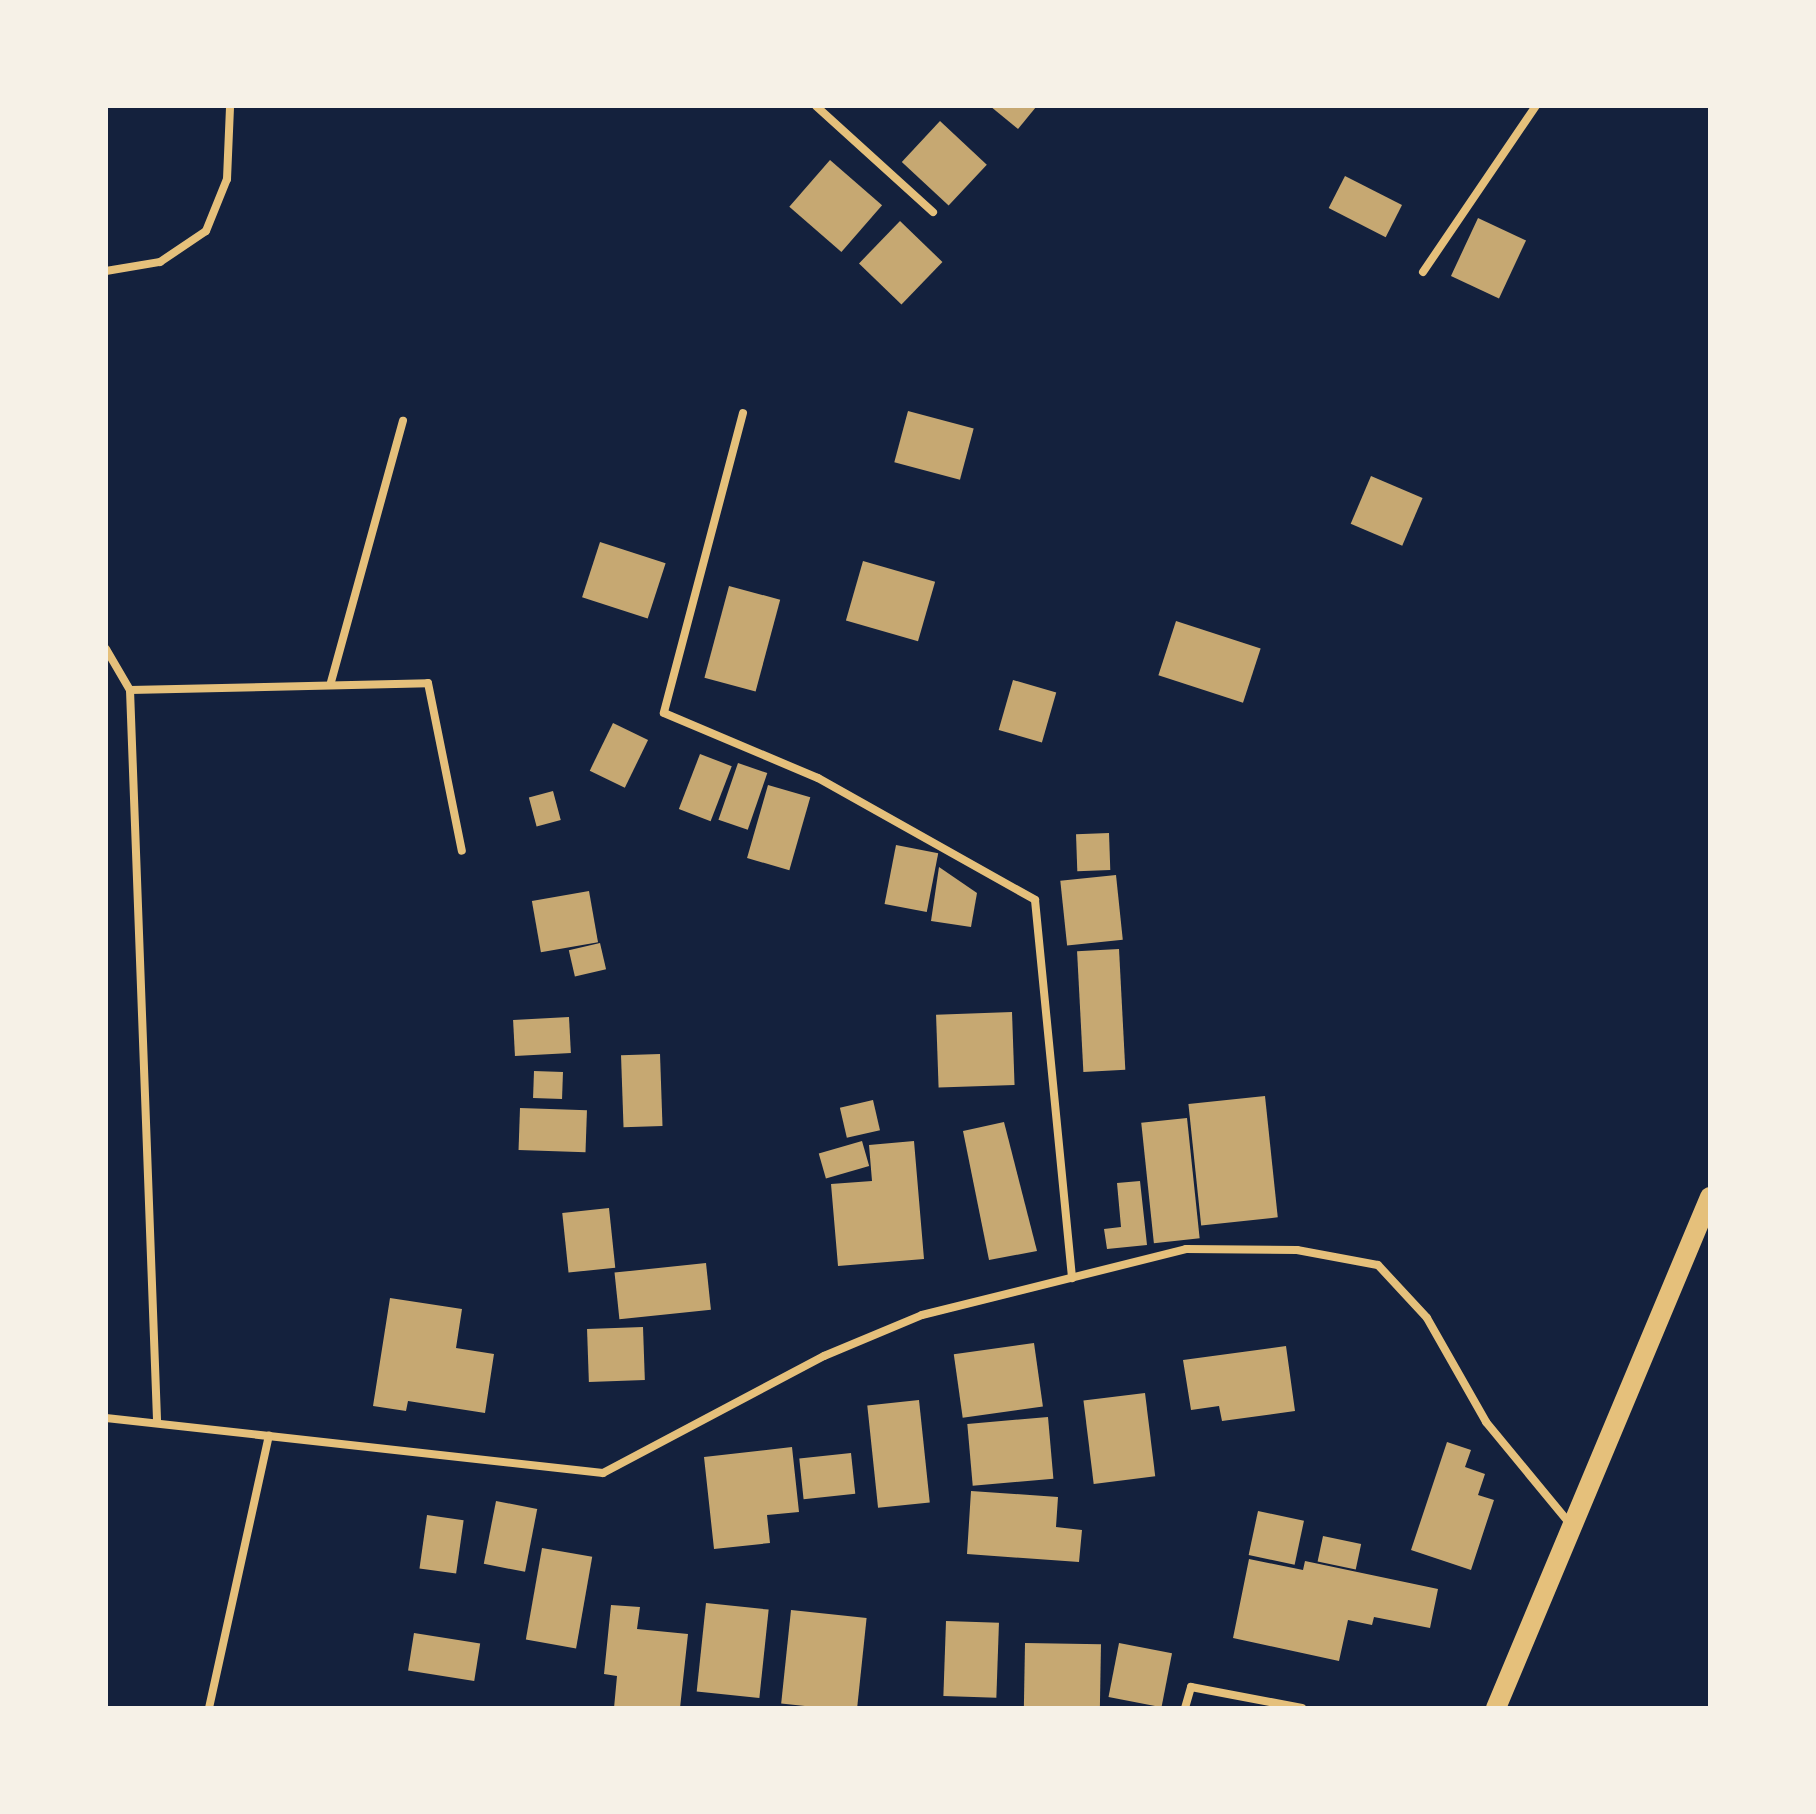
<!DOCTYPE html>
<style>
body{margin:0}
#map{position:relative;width:1816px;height:1814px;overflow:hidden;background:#14213d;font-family:Mulish,sans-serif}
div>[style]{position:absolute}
.building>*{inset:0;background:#c6a872;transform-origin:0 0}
.minor>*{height:8px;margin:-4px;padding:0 4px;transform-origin:4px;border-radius:4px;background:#e5c07b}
.primary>*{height:20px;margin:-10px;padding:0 10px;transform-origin:10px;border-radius:10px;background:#e5c07b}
span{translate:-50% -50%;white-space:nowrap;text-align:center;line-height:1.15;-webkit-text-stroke:7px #f6f1e7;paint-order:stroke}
.frame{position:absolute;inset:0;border:108px solid #f6f1e7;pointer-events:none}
</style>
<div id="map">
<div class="building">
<i style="clip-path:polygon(990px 106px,1034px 106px,1036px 107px,1018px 129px)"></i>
<i style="left:940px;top:121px;width:64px;height:56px;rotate:43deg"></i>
<i style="left:830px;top:160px;width:69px;height:62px;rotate:41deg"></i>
<i style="left:1345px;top:176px;width:64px;height:36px;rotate:27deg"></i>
<i style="left:1478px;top:218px;width:53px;height:64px;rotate:25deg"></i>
<i style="left:900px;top:221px;width:59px;height:59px;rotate:44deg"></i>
<i style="left:908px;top:411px;width:68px;height:53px;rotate:15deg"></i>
<i style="left:1371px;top:476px;width:56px;height:52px;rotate:23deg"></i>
<i style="left:600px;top:542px;width:69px;height:58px;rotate:18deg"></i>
<i style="left:863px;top:561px;width:75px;height:62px;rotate:16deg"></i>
<i style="left:729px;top:586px;width:53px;height:95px;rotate:15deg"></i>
<i style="left:1176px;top:621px;width:89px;height:57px;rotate:18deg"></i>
<i style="left:1013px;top:680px;width:45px;height:52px;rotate:16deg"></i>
<i style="left:613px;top:723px;width:39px;height:53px;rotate:26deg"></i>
<i style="left:700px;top:754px;width:34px;height:59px;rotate:21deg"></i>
<i style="left:738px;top:763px;width:31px;height:60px;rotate:19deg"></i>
<i style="left:768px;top:785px;width:44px;height:76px;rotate:16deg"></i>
<i style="left:553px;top:791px;width:30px;height:25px;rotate:75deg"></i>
<i style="left:1109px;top:833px;width:37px;height:33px;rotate:88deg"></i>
<i style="left:896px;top:845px;width:43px;height:60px;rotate:11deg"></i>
<i style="clip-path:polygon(939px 867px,977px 893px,971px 927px,931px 921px)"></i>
<i style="left:1116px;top:875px;width:65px;height:56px;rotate:84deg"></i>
<i style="left:589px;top:891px;width:52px;height:58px;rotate:80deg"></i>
<i style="left:600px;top:943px;width:27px;height:32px;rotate:77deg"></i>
<i style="left:1119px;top:949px;width:121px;height:42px;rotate:87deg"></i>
<i style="left:1012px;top:1012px;width:73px;height:76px;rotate:88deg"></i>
<i style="left:569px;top:1017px;width:36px;height:56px;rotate:87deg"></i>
<i style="left:660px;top:1054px;width:72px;height:39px;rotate:88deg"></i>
<i style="left:534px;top:1071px;width:29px;height:27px;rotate:2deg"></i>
<i style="left:1265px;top:1096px;width:122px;height:77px;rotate:84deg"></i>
<i style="left:873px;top:1100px;width:31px;height:34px;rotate:77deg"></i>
<i style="left:520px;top:1108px;width:67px;height:42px;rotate:2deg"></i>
<i style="left:1187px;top:1118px;width:121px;height:46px;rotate:84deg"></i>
<i style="clip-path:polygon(1004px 1122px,1037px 1251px,989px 1260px,963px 1131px)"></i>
<i style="left:862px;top:1141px;width:26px;height:45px;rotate:74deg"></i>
<i style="clip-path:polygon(914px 1141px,924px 1259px,838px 1266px,831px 1184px,872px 1181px,869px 1145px)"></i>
<i style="clip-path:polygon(1140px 1181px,1147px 1245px,1107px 1249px,1104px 1229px,1121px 1227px,1117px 1183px)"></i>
<i style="left:609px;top:1208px;width:60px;height:47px;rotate:84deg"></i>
<i style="left:706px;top:1263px;width:47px;height:92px;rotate:84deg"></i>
<i style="clip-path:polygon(390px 1298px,462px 1309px,456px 1348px,494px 1354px,485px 1413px,408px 1401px,406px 1411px,373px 1406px)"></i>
<i style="left:643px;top:1327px;width:53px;height:56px;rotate:88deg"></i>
<i style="left:1034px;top:1343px;width:64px;height:81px;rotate:82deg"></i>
<i style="clip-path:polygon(1286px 1346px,1295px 1411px,1222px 1421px,1219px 1406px,1191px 1410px,1183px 1360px)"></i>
<i style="left:1145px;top:1393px;width:84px;height:62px;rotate:83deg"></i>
<i style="left:919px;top:1400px;width:103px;height:52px;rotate:84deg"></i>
<i style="left:1048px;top:1417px;width:62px;height:81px;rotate:85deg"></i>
<i style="clip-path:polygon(1447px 1442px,1471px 1450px,1465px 1467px,1485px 1474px,1478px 1495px,1494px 1500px,1471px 1570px,1411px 1550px)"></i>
<i style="clip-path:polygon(792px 1447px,799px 1512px,767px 1515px,770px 1543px,714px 1549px,704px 1457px)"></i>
<i style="left:851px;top:1453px;width:41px;height:52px;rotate:84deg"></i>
<i style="clip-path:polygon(971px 1491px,1058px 1497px,1056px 1527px,1082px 1530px,1079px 1562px,967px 1554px)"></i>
<i style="left:496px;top:1501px;width:42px;height:64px;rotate:11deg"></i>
<i style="left:1258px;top:1511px;width:47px;height:45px;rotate:12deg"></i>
<i style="left:427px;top:1515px;width:37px;height:54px;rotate:8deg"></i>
<i style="left:1323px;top:1536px;width:39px;height:26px;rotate:12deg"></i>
<i style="left:542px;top:1548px;width:51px;height:93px;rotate:10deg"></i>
<i style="clip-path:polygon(1249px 1559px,1303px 1570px,1305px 1561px,1438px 1589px,1430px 1628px,1374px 1617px,1372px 1625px,1348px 1620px,1339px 1661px,1233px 1638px)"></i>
<i style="left:706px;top:1603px;width:63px;height:89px;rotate:6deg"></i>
<i style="clip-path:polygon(611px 1605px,640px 1607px,637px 1629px,688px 1634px,680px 1708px,614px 1708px,617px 1676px,604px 1674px)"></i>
<i style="left:791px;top:1610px;width:76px;height:94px;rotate:6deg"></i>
<i style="left:946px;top:1621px;width:53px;height:75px;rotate:2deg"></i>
<i style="left:414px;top:1633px;width:67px;height:38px;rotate:9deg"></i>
<i style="left:1025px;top:1643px;width:76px;height:65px;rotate:1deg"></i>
<i style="left:1119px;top:1643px;width:54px;height:55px;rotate:11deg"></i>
</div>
<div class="minor">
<i style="left:816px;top:106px;width:158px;rotate:42.2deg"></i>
<i style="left:106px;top:271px;width:55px;rotate:-9.5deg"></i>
<i style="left:160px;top:262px;width:55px;rotate:-34deg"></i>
<i style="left:206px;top:231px;width:56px;rotate:-68deg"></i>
<i style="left:227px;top:179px;width:73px;rotate:-87.6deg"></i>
<i style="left:1423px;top:272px;width:201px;rotate:-55.8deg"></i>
<i style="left:743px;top:413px;width:310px;rotate:104.8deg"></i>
<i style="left:664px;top:713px;width:167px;rotate:22.9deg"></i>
<i style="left:818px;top:778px;width:249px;rotate:29.3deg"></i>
<i style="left:1035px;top:900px;width:380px;rotate:84.4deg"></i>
<i style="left:106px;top:649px;width:48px;rotate:59.7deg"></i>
<i style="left:130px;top:690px;width:731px;rotate:87.88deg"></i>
<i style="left:331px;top:682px;width:271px;rotate:-74.6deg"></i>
<i style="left:130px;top:690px;width:298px;rotate:-1.3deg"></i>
<i style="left:428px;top:683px;width:171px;rotate:78.6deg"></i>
<i style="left:106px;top:1418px;width:500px;rotate:6.31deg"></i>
<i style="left:603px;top:1473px;width:250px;rotate:-27.9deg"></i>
<i style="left:824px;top:1356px;width:106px;rotate:-22.7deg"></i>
<i style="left:922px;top:1315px;width:272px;rotate:-14deg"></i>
<i style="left:1186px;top:1249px;width:111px;rotate:0.5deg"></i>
<i style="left:1297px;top:1250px;width:82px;rotate:10.5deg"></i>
<i style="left:1378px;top:1265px;width:72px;rotate:47.2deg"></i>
<i style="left:1427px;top:1318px;width:120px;rotate:60.4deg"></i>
<i style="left:1486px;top:1422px;width:134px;rotate:50.5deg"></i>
<i style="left:209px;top:1708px;width:279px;rotate:-77.6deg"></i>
<i style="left:1185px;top:1708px;width:22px;rotate:-74deg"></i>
<i style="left:1191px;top:1687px;width:113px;rotate:10.7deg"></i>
</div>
<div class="primary">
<i style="left:1496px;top:1708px;width:554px;rotate:-67.28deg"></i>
</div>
<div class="frame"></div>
</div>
